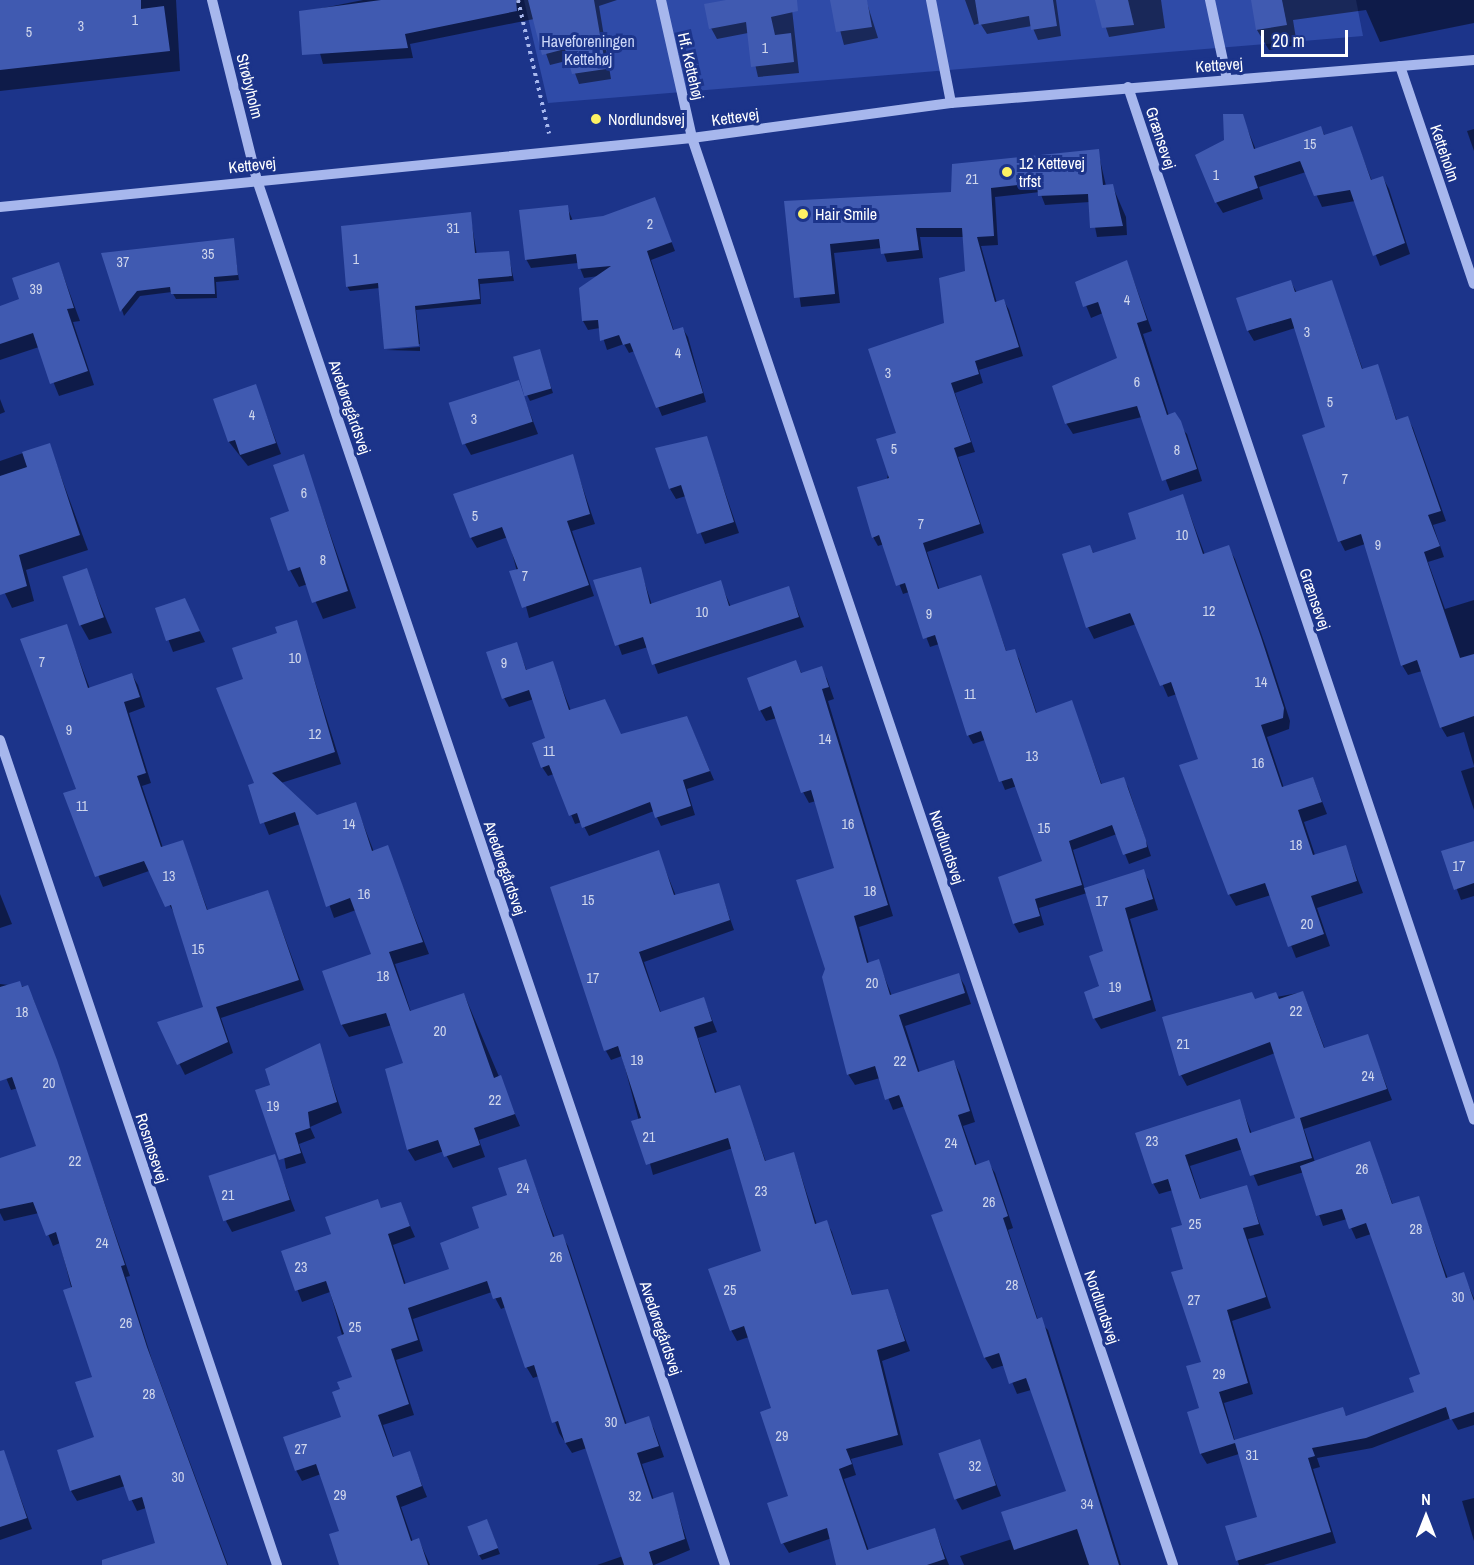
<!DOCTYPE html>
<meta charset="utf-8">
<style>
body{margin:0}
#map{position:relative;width:1474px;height:1565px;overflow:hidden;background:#1c348a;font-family:"Archivo Narrow",sans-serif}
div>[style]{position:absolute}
.green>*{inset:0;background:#2f4ba8}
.shadow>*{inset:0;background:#0007}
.building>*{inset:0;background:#405ab1;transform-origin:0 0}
.path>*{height:4px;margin-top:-2px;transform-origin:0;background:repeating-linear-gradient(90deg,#a7b7ed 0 3px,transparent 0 7.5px)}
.minor>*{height:10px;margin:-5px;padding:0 5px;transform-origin:5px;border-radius:5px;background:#a7b7ed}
.dots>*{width:16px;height:16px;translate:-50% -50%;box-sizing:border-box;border:3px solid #1c348a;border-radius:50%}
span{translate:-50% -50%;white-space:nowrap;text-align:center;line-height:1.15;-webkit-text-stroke:6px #1c348a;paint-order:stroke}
.number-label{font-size:14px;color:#cfd6ec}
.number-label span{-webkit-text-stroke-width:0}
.park-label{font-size:16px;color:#ccd7f9}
.street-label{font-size:16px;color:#fff}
.poi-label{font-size:16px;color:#fff}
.left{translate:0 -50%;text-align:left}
.north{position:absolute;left:1396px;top:1487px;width:60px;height:60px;-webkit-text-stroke:4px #1c348a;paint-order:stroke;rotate:0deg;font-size:16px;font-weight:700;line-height:24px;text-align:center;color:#fff}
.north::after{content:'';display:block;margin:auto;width:21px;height:27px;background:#fff;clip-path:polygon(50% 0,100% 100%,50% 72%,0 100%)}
.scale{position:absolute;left:1261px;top:30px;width:87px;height:27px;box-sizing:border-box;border:3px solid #fff;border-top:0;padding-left:8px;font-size:18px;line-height:21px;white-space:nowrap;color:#fff;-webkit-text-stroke:4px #1c348a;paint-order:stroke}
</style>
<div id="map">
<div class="green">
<i style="clip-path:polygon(524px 0,1356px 0,1363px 36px,548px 103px)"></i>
</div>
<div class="shadow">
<i style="clip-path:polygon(0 0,176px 0,180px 71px,0 91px)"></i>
<i style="clip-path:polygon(363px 0,617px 0,599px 6px,611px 79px,579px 84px,570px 60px,550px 65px,534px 19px,410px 44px,413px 58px,323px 64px,308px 11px)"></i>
<i style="clip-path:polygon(734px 0,791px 0,799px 73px,758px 77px,748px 33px,717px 39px,711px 28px)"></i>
<i style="clip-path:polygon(832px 0,867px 3px,878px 38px,844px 45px)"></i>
<i style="clip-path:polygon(965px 0,1056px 0,1061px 36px,1038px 40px,1032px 26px,987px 34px,980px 23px,974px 25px)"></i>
<i style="clip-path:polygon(1097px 0,1161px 0,1165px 28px,1109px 37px)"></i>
<i style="clip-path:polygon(1252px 0,1474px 0,1474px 23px,1380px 42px,1366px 10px,1293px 20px,1297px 45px,1269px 50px,1257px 30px)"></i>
<i style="clip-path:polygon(1242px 116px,1256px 150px,1321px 128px,1325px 136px,1351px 128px,1372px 181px,1383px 178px,1389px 189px,1410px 254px,1380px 266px,1355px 201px,1322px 207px,1306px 172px,1259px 187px,1263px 199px,1223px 213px,1216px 202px,1225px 141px)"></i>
<i style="clip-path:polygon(1474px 129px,1474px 151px,1467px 131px)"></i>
<i style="clip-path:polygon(1098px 151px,1106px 186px,1112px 185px,1126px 217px,1127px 235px,1097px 237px,1090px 202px,1045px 205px,1040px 192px,995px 197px,998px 245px,981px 246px,997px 303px,1004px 301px,1009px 310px,1023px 356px,979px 370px,983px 383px,955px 393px,975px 452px,958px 457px,984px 533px,927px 552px,940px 591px,980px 577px,1007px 653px,1014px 650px,1019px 659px,1037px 714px,1071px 702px,1102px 785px,1123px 778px,1128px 787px,1151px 856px,1129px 864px,1117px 834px,1073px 850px,1085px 890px,1143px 871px,1149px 881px,1158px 910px,1130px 919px,1156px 1011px,1101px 1029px,1094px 1018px,1104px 952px,1087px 893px,1039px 908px,1044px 925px,1019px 933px,1014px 924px,1044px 862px,1017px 786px,1005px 790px,985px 740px,973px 744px,968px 735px,939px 644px,930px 647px,909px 592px,903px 594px,884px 544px,878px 546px,873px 537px,898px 433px,967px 272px,964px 237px,920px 237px,923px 258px,887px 262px,882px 248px,834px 253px,840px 303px,801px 307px,786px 203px,952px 193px)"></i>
<i style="clip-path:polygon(655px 199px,675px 251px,651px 260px,674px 331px,683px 329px,688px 337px,706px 402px,662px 416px,635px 351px,629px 353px,624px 344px,607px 350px,600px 328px,588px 330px,583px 321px,599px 276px,584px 278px,578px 263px,531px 268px,526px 259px,567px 207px,573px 221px,603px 218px)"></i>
<i style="clip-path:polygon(470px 214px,477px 255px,508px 252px,514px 281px,480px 284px,481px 304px,416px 310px,420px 344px,385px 347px,380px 288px,350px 291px,347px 286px)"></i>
<i style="clip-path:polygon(233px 240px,239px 280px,216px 282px,217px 298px,176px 299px,172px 292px,140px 296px,124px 316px,103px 254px)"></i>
<i style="clip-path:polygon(1127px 262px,1152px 331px,1143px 334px,1169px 416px,1187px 434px,1202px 481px,1170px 491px,1142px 417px,1073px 434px,1066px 423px,1119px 359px,1103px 313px,1091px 318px,1077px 283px)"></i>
<i style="clip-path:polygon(59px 264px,80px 321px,73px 322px,94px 385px,59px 396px,39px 347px,0 360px,0 307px,21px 300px)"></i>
<i style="clip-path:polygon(1291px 282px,1297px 293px,1331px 282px,1363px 370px,1377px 366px,1397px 421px,1407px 417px,1413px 428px,1446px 521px,1433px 525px,1444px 557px,1428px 562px,1445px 609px,1474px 600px,1474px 766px,1464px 732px,1447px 737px,1441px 727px,1422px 671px,1408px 675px,1402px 665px,1365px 544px,1345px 551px,1340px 541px,1327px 428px,1295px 328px,1254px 341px,1248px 331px)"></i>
<i style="clip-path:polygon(420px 347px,420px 351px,386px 350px)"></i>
<i style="clip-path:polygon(539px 350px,553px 393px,530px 401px,527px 395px)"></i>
<i style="clip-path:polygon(518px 382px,538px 434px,471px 455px,465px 444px)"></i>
<i style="clip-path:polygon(255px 386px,281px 454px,248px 466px,229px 442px,215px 400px)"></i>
<i style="clip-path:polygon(0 399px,5px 412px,0 414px)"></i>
<i style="clip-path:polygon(706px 437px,739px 533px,705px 544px,686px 496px,676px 499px,670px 489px,657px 449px)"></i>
<i style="clip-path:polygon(49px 444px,88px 550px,26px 570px,34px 601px,12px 608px,0 583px,0 461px)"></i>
<i style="clip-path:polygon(303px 456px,356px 608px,323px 619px,308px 584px,299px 587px,290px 570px,291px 512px)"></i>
<i style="clip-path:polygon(572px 456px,595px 524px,572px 531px,594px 596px,529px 618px,508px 537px,477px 548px,471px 538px)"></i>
<i style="clip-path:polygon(1183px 496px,1205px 555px,1228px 547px,1235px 559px,1267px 650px,1290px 721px,1289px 729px,1267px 737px,1284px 788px,1313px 778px,1327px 814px,1304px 822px,1315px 855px,1345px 846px,1363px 893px,1317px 908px,1330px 946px,1296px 958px,1271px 895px,1236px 906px,1229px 894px,1200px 760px,1177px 694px,1168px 697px,1136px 624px,1094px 639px,1088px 627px,1090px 547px,1094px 554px,1138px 540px)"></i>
<i style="clip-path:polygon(640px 569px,652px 605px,720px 582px,731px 607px,788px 587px,804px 627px,658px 674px,648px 647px,622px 655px,595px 581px)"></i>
<i style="clip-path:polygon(86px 570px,112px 633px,89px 640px,80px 624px)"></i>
<i style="clip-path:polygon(157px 609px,190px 611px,205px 642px,173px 652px)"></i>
<i style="clip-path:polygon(296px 622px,341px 764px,281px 783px,316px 817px,355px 803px,374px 852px,387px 847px,429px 954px,395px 964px,411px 1012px,464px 994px,520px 1126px,479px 1140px,485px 1157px,453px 1168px,444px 1151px,415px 1161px,408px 1150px,387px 1070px,405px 1064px,392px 1025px,349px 1037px,342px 1025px,324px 972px,373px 955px,356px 910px,334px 918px,300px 824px,269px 835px,249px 786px,255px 784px,245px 680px,279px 634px)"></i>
<i style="clip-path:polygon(66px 626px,90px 689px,132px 675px,138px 685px,145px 707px,129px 713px,151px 783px,142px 786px,163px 848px,182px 841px,208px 911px,268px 892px,304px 990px,221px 1018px,233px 1053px,185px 1075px,159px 1023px,205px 1008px,176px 916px,149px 871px,103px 887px,65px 794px,78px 790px)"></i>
<i style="clip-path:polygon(516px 644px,527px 671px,552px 663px,571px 711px,621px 735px,691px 727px,714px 780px,687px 789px,695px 815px,661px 826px,654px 811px,589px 836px,582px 822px,575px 824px,554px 774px,548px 776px,542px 767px,547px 739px,534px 699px,509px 707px,504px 698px)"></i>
<i style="clip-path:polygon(796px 662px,802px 674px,821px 668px,827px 679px,834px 699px,828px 701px,893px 916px,859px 927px,869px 964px,878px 961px,892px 996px,958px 974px,965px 986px,971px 1004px,905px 1026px,920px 1073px,954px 1062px,960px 1074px,975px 1122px,963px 1126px,977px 1166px,988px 1162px,995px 1173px,1013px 1228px,1008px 1230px,1038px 1320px,1048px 1330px,1121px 1565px,964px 1565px,960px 1556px,1012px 1539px,1068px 1491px,1031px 1390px,1017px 1394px,1005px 1365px,992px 1369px,985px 1358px,933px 1216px,945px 1212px,905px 1106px,893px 1110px,880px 1078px,855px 1085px,848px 1074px,836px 869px,816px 801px,809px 803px,803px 792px,777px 718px,766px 721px,760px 710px)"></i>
<i style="clip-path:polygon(1474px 767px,1474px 810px,1461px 771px)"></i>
<i style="clip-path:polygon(1474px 842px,1474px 896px,1461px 900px,1443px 852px)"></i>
<i style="clip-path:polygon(658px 852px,676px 896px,718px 884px,734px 930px,644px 962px,661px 1013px,704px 999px,717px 1032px,698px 1038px,717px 1094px,739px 1087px,766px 1162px,794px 1154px,817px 1225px,826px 1221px,832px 1232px,853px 1297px,887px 1290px,910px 1351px,882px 1361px,903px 1445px,851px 1459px,856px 1475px,844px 1479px,869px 1551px,935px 1530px,949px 1565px,841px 1565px,832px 1538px,789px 1553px,783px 1543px,789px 1497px,773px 1409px,749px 1337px,737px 1341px,731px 1330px,762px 1252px,733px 1148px,653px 1175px,622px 1056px,611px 1060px,606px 1051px,624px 1042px,605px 1049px)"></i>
<i style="clip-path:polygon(0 894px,12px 924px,0 928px)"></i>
<i style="clip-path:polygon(0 984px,27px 987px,33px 998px,130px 1276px,126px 1277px,152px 1360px,228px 1565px,118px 1565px,157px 1544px,146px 1508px,137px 1511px,125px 1486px,77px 1501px,71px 1491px,96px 1438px,94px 1378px,60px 1243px,53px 1246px,39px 1213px,4px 1221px,0 1213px,0 1162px,37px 1147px,18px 1088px,11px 1090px,0 1063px)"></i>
<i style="clip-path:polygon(evenodd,1303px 992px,1325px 1049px,1367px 1036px,1392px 1100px,1304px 1129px,1315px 1162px,1369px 1143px,1393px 1205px,1418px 1197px,1448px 1279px,1463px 1274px,1474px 1298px,1474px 1425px,1458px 1430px,1451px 1418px,1372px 1448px,1317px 1458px,1320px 1467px,1313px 1469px,1336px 1543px,1264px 1565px,1239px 1565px,1227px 1527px,1259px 1518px,1239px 1454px,1207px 1464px,1201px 1454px,1203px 1362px,1185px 1270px,1183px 1226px,1173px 1190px,1159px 1194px,1153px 1183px,1239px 1101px,1252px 1134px,1297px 1119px,1275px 1053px,1187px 1086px,1181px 1075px,1256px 1001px,1303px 992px,1243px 1149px,1258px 1186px,1304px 1172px,1323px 1226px,1347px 1219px,1356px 1239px,1371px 1234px,1422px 1375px,1416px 1393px,1347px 1417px,1342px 1409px,1235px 1441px,1224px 1403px,1253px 1394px,1232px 1321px,1271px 1308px,1248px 1239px,1264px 1235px,1246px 1187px,1201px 1200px,1190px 1166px,1243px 1149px)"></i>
<i style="clip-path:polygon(319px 1045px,342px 1113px,310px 1127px,315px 1138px,299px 1144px,306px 1163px,286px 1169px,272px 1086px)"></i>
<i style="clip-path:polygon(274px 1156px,295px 1211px,232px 1232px,226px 1221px)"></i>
<i style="clip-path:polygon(525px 1160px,555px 1238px,562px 1236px,568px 1246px,627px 1425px,648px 1418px,654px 1429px,664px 1457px,642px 1464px,654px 1500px,672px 1494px,690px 1550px,654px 1565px,597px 1565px,623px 1556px,587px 1448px,572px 1453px,559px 1433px,539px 1376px,533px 1378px,527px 1368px,506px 1307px,501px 1309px,492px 1292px,413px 1319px,423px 1351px,396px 1360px,414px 1415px,383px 1425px,394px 1458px,409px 1453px,427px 1497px,401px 1507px,413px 1542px,419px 1540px,430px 1565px,340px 1565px,341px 1532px,321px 1474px,302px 1481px,296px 1470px,343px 1418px,341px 1390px,354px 1378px,330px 1292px,302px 1302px,283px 1252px,333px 1235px,377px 1201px,382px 1210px,400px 1203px,415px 1237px,393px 1245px,406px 1285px,451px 1270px,509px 1196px)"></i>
<i style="clip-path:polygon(979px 1440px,1001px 1496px,962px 1510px,956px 1499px)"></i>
<i style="clip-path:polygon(5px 1456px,32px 1529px,0 1540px,0 1458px)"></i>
<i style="clip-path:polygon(1474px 1498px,1474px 1541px,1462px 1501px)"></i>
<i style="clip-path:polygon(487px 1520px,500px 1554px,482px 1560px,479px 1555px)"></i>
</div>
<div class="building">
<i style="clip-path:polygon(0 0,141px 0,141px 9px,164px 6px,170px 51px,0 70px)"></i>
<i style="clip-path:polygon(381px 0,516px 0,517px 11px,405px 34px,408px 48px,302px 55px,299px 11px)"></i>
<i style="clip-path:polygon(528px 0,594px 0,606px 69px,572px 74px,565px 49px,542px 55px)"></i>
<i style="clip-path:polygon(726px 0,797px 0,798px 11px,771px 17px,775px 35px,791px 33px,794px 62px,751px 67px,746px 22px,709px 29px,704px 4px)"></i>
<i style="clip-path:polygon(830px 0,867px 0,872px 27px,836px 32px)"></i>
<i style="clip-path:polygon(975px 0,1053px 0,1057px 26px,1031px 30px,1029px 16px,979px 25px)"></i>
<i style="clip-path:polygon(1095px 0,1128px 0,1134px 25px,1102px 28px)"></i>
<i style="clip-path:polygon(1251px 0,1282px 0,1287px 25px,1256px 30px)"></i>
<i style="clip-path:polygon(1223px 114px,1243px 114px,1254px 149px,1321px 126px,1324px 135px,1352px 126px,1371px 180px,1383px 176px,1405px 243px,1373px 256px,1350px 190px,1314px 196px,1300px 161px,1254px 176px,1258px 188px,1215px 203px,1195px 155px,1224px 140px)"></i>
<i style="clip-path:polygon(1099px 149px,1103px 185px,1113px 184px,1123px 226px,1090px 228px,1088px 194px,1038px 196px,1037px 183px,991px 188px,994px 236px,977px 237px,995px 302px,1004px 299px,1019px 347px,975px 361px,979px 374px,951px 383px,971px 442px,954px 448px,980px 524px,923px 543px,938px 589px,981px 575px,1006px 651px,1015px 649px,1036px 713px,1072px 700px,1101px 784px,1124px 777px,1146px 840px,1147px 847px,1123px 855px,1112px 825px,1069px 841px,1082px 885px,1035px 899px,1040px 916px,1013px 924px,998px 877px,1042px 861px,1012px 778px,999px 782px,981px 731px,967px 736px,935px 635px,923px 639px,905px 583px,896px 586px,879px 535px,872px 538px,857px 487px,889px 478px,876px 439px,896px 433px,868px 349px,944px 323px,939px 278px,965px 271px,962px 228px,916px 228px,919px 250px,881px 254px,879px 239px,830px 244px,835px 294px,794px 298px,784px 201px,951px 192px,952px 164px)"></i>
<i style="clip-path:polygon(655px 197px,672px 242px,647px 251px,673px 330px,683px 327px,703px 393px,656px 408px,630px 343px,623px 345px,619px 335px,600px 341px,598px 320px,582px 321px,579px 288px,611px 266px,578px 269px,576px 254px,525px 260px,519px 210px,568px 205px,570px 220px,603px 216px)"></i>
<i style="clip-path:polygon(471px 212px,475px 253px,509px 251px,512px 276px,478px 279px,480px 299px,415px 306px,419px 346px,384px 349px,378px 283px,346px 287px,341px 226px)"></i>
<i style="clip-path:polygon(234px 238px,238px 275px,214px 277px,215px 294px,171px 294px,170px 287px,137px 291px,120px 312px,101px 253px)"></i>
<i style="clip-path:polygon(1127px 260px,1147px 320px,1137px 323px,1167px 415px,1175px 412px,1181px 421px,1197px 469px,1162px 481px,1137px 406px,1065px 424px,1052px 386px,1117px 358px,1098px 302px,1083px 307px,1075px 282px)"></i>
<i style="clip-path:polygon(59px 262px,74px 308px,67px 309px,88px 371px,50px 384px,33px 333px,0 344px,0 306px,19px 299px,12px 278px)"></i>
<i style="clip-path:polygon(1291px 280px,1295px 292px,1332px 280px,1362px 369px,1378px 364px,1396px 420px,1408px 416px,1441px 511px,1428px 515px,1440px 546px,1424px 552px,1460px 658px,1474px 654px,1474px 716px,1440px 728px,1417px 660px,1401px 666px,1361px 534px,1338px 542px,1302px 435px,1325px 427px,1291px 318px,1247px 331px,1236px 298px)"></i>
<i style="left:540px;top:349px;width:41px;height:28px;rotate:74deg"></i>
<i style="left:519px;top:380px;width:44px;height:74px;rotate:72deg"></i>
<i style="clip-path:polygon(256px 384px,276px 443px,240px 455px,235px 440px,228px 442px,213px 399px)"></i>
<i style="clip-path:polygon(707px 436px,734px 522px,697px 534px,681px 485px,669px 489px,655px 448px)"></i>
<i style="clip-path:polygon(50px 443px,80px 535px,19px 555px,27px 586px,0 595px,0 476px,27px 467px,22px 452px)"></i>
<i style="clip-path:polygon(304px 454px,348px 591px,312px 603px,300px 567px,288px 571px,270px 518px,289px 511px,273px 465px)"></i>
<i style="clip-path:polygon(573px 454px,590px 514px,567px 521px,589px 585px,522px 608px,509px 571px,518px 569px,502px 527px,470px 538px,453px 494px)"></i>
<i style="clip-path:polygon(1183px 494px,1203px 554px,1229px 545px,1261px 637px,1284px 708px,1283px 718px,1261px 725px,1282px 787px,1313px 777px,1322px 802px,1298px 810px,1313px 855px,1346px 845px,1357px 881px,1311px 896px,1324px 934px,1288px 947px,1265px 883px,1228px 895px,1179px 765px,1198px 759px,1171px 682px,1160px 686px,1130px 613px,1086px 628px,1062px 554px,1090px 545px,1093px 553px,1136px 539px,1128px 513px)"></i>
<i style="clip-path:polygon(641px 567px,650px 604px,721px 580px,729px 606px,789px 586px,799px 617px,652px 665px,643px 637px,615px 646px,593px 580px)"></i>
<i style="left:87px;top:568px;width:52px;height:26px;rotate:71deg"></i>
<i style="clip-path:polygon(185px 598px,200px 631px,166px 641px,155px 608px)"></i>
<i style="clip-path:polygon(297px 620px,335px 752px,272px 773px,317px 815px,356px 802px,372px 851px,388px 845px,423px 942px,389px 952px,410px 1011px,464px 993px,494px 1078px,501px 1075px,515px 1114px,474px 1128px,480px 1145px,444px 1157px,438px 1140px,407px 1150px,385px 1069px,403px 1063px,386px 1013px,341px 1025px,322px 971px,371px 954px,350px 898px,326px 907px,295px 812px,260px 824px,248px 785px,254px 783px,216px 688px,243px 679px,232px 648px,277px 633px,275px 627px)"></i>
<i style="clip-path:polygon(67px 624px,88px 688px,132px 673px,140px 697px,124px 702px,146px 773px,137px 776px,161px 847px,183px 840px,207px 910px,268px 890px,299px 980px,216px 1007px,228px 1042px,177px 1065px,157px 1022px,203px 1007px,171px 905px,165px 907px,144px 861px,95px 877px,63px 793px,76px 789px,20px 639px)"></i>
<i style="clip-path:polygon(517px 642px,526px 670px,553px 661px,569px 710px,605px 699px,621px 734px,687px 716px,710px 771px,683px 780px,691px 806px,655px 818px,650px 802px,582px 828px,577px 813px,569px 816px,549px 765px,541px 768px,532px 743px,545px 738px,529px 690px,502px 699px,486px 652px)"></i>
<i style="clip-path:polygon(796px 660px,801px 673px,822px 666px,829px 687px,822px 689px,888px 905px,854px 916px,867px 963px,879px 959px,890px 995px,959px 973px,965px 993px,899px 1015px,918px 1072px,954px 1060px,970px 1111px,958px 1115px,975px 1165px,989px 1160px,1008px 1216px,1003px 1218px,1037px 1319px,1042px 1317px,1119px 1565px,1089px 1565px,1077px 1529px,1014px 1550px,1001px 1512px,1066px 1491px,1026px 1378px,1009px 1384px,999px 1353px,984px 1358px,931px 1215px,943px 1211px,899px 1095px,885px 1100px,875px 1066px,847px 1075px,822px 977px,825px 969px,796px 880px,834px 868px,811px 790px,801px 793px,771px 706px,759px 711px,747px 678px)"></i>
<i style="clip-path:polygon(1474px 841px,1474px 883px,1454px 890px,1441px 851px)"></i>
<i style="clip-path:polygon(659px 850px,674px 895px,719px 883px,730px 920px,639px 952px,660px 1012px,704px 997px,712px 1021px,694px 1027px,715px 1093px,740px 1085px,765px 1161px,794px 1152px,815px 1224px,827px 1220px,852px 1295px,888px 1289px,905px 1341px,877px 1350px,898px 1435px,846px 1449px,852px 1464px,839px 1469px,867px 1550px,935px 1528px,945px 1559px,927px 1565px,836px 1565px,827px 1528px,781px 1544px,767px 1503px,788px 1496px,760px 1412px,771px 1408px,744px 1326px,730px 1331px,708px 1269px,761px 1251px,728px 1138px,646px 1165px,631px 1121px,641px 1118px,618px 1046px,604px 1051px,550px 887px)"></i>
<i style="clip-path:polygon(1144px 869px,1153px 899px,1125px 908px,1151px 1000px,1093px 1019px,1084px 992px,1099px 986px,1089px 956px,1103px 951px,1084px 888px)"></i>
<i style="clip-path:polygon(20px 981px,22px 987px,28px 985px,57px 1060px,125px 1265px,121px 1266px,147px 1347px,227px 1565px,102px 1565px,102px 1560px,155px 1543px,142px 1497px,129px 1501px,120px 1475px,70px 1491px,57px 1450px,94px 1437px,75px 1382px,92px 1377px,63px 1290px,72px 1287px,56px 1232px,46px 1236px,33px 1202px,0 1209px,0 1158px,36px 1146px,12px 1077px,0 1081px,0 987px)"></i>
<i style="clip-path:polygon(1303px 991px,1324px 1048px,1368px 1034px,1387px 1089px,1300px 1118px,1312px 1158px,1250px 1176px,1237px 1138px,1185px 1155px,1200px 1199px,1247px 1185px,1259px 1224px,1243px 1228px,1266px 1297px,1227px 1310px,1248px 1383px,1219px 1392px,1234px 1440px,1343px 1407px,1346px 1416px,1414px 1392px,1409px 1378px,1420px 1374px,1366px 1223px,1349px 1229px,1342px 1209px,1316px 1216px,1300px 1166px,1370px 1141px,1392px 1204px,1419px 1196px,1446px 1278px,1464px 1272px,1474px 1301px,1474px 1412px,1450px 1420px,1446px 1407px,1366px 1438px,1312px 1448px,1315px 1456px,1308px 1458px,1331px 1532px,1236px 1561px,1225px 1526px,1257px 1517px,1235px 1443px,1200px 1454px,1187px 1412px,1199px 1408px,1186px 1366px,1201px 1362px,1171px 1272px,1183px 1269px,1171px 1228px,1182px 1225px,1168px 1179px,1152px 1184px,1135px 1133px,1240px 1099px,1250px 1133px,1295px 1118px,1270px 1042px,1179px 1076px,1162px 1017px,1252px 992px,1255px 999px,1276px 992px,1279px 999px)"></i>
<i style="clip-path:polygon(320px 1043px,337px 1102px,308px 1112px,310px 1128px,295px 1133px,301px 1153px,279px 1160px,255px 1090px,270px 1085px,265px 1069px)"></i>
<i style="left:275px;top:1154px;width:48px;height:70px;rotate:72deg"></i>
<i style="clip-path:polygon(526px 1159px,553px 1237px,563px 1234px,625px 1424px,649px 1416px,659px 1446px,637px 1453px,652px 1499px,673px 1492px,685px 1539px,649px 1552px,653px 1565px,624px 1565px,582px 1438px,565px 1443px,558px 1421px,552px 1423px,534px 1365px,525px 1368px,501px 1297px,493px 1299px,487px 1281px,408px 1308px,418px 1340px,391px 1349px,409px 1404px,378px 1415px,393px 1457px,410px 1451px,422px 1486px,396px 1496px,411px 1541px,419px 1538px,428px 1565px,339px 1565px,329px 1534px,339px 1531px,316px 1464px,295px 1471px,283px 1437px,341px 1417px,332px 1392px,340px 1389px,337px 1382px,352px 1377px,337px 1337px,344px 1334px,326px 1281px,295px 1291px,281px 1251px,331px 1234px,325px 1217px,378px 1199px,381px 1208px,401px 1202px,410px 1226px,388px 1234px,404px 1284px,449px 1269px,440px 1243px,479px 1228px,472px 1207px,507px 1195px,498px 1168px)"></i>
<i style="left:980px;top:1439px;width:49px;height:44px;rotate:71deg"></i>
<i style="clip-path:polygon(4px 1450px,27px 1518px,0 1527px,0 1451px)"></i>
<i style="left:487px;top:1519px;width:31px;height:21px;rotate:69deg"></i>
</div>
<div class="path">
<i style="left:518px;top:0;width:137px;rotate:76.9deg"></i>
</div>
<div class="minor">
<i style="left:212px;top:0;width:186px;rotate:76deg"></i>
<i style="left:257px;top:180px;width:1462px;rotate:71.33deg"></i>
<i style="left:661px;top:0;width:141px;rotate:77.3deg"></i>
<i style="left:692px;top:138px;width:1506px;rotate:71.37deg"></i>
<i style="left:931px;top:0;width:105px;rotate:79deg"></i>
<i style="left:1210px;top:0;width:81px;rotate:77.9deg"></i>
<i style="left:1400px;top:66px;width:230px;rotate:71.3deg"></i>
<i style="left:1128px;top:87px;width:1089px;rotate:71.48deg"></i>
<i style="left:0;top:207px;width:695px;rotate:-5.69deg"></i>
<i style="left:692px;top:138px;width:261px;rotate:-7.7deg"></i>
<i style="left:951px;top:103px;width:525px;rotate:-4.7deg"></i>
<i style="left:0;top:740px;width:870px;rotate:71.44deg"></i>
</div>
<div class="dots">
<i style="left:596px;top:119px;background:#fdf264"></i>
<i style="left:1007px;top:172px;background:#fdf264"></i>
<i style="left:803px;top:214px;background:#fdf264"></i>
</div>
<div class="number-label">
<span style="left:135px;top:20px">1</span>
<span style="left:81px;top:26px">3</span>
<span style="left:29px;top:32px">5</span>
<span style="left:765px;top:48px">1</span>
<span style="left:1310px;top:144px">15</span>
<span style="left:1216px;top:175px">1</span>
<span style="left:972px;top:179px">21</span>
<span style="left:650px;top:224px">2</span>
<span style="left:453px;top:228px">31</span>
<span style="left:208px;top:254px">35</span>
<span style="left:356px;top:259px">1</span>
<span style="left:123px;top:262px">37</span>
<span style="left:36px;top:289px">39</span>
<span style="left:1127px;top:300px">4</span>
<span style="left:1307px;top:332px">3</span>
<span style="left:678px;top:353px">4</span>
<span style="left:888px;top:373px">3</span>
<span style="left:1137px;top:382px">6</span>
<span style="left:1330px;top:402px">5</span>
<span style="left:252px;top:415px">4</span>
<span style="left:474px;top:419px">3</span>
<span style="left:894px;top:449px">5</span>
<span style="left:1177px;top:450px">8</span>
<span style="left:1345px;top:479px">7</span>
<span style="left:304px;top:493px">6</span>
<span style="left:475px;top:516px">5</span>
<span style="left:921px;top:524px">7</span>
<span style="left:1182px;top:535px">10</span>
<span style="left:1378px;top:545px">9</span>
<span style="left:323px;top:560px">8</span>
<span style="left:525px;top:576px">7</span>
<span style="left:1209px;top:611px">12</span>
<span style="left:702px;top:612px">10</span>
<span style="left:929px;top:614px">9</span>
<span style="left:295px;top:658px">10</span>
<span style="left:42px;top:662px">7</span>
<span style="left:504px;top:663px">9</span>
<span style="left:1261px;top:682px">14</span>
<span style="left:970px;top:694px">11</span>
<span style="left:69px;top:730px">9</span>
<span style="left:315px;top:734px">12</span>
<span style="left:825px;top:739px">14</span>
<span style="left:549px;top:751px">11</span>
<span style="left:1032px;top:756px">13</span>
<span style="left:1258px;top:763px">16</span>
<span style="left:82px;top:806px">11</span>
<span style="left:349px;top:824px">14</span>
<span style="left:848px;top:824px">16</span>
<span style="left:1044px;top:828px">15</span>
<span style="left:1296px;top:845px">18</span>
<span style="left:1459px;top:866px">17</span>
<span style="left:169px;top:876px">13</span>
<span style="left:870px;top:891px">18</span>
<span style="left:364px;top:894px">16</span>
<span style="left:588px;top:900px">15</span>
<span style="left:1102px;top:901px">17</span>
<span style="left:1307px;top:924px">20</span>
<span style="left:198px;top:949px">15</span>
<span style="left:383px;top:976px">18</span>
<span style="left:593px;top:978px">17</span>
<span style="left:872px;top:983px">20</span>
<span style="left:1115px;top:987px">19</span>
<span style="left:1296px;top:1011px">22</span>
<span style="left:22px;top:1012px">18</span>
<span style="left:440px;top:1031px">20</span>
<span style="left:1183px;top:1044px">21</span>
<span style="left:637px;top:1060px">19</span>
<span style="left:900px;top:1061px">22</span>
<span style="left:1368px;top:1076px">24</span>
<span style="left:49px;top:1083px">20</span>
<span style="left:495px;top:1100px">22</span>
<span style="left:273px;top:1106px">19</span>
<span style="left:649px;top:1137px">21</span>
<span style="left:1152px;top:1141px">23</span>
<span style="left:951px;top:1143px">24</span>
<span style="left:75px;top:1161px">22</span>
<span style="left:1362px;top:1169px">26</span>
<span style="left:523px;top:1188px">24</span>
<span style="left:761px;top:1191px">23</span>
<span style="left:228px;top:1195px">21</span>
<span style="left:989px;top:1202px">26</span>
<span style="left:1195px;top:1224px">25</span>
<span style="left:1416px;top:1229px">28</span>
<span style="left:102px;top:1243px">24</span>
<span style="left:556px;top:1257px">26</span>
<span style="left:301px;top:1267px">23</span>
<span style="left:1012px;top:1285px">28</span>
<span style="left:730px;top:1290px">25</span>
<span style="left:1458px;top:1297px">30</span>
<span style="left:1194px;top:1300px">27</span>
<span style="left:126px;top:1323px">26</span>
<span style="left:355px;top:1327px">25</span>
<span style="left:1219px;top:1374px">29</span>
<span style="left:149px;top:1394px">28</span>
<span style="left:611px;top:1422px">30</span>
<span style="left:782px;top:1436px">29</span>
<span style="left:301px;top:1449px">27</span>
<span style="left:1252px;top:1455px">31</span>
<span style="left:975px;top:1466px">32</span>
<span style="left:178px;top:1477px">30</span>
<span style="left:340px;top:1495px">29</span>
<span style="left:635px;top:1496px">32</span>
<span style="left:1087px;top:1504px">34</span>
</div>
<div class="park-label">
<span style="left:588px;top:50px">Haveforeningen<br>Kettehøj</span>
</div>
<div class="street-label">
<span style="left:1219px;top:65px;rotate:-4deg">Kettevej</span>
<span style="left:691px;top:66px;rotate:77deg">Hf. Kettehøj</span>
<span style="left:250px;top:86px;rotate:76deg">Strøbyholm</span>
<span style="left:735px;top:117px;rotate:-8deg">Kettevej</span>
<span style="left:1161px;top:138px;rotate:72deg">Grænsevej</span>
<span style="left:1445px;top:153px;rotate:71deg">Ketteholm</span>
<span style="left:252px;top:165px;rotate:-6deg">Kettevej</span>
<span style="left:350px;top:407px;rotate:71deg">Avedøregårdsvej</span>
<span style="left:1315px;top:599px;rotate:71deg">Grænsevej</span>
<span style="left:947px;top:847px;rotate:71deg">Nordlundsvej</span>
<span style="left:505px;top:868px;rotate:71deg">Avedøregårdsvej</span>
<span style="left:152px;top:1148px;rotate:72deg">Rosmosevej</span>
<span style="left:1102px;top:1307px;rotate:71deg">Nordlundsvej</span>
<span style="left:661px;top:1328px;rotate:71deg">Avedøregårdsvej</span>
</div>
<div class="poi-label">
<span class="left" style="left:608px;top:119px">Nordlundsvej</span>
<span class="left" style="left:1019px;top:172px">12 Kettevej<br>trfst</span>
<span class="left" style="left:815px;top:214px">Hair Smile</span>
</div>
<div class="north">N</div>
<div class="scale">20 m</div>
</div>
